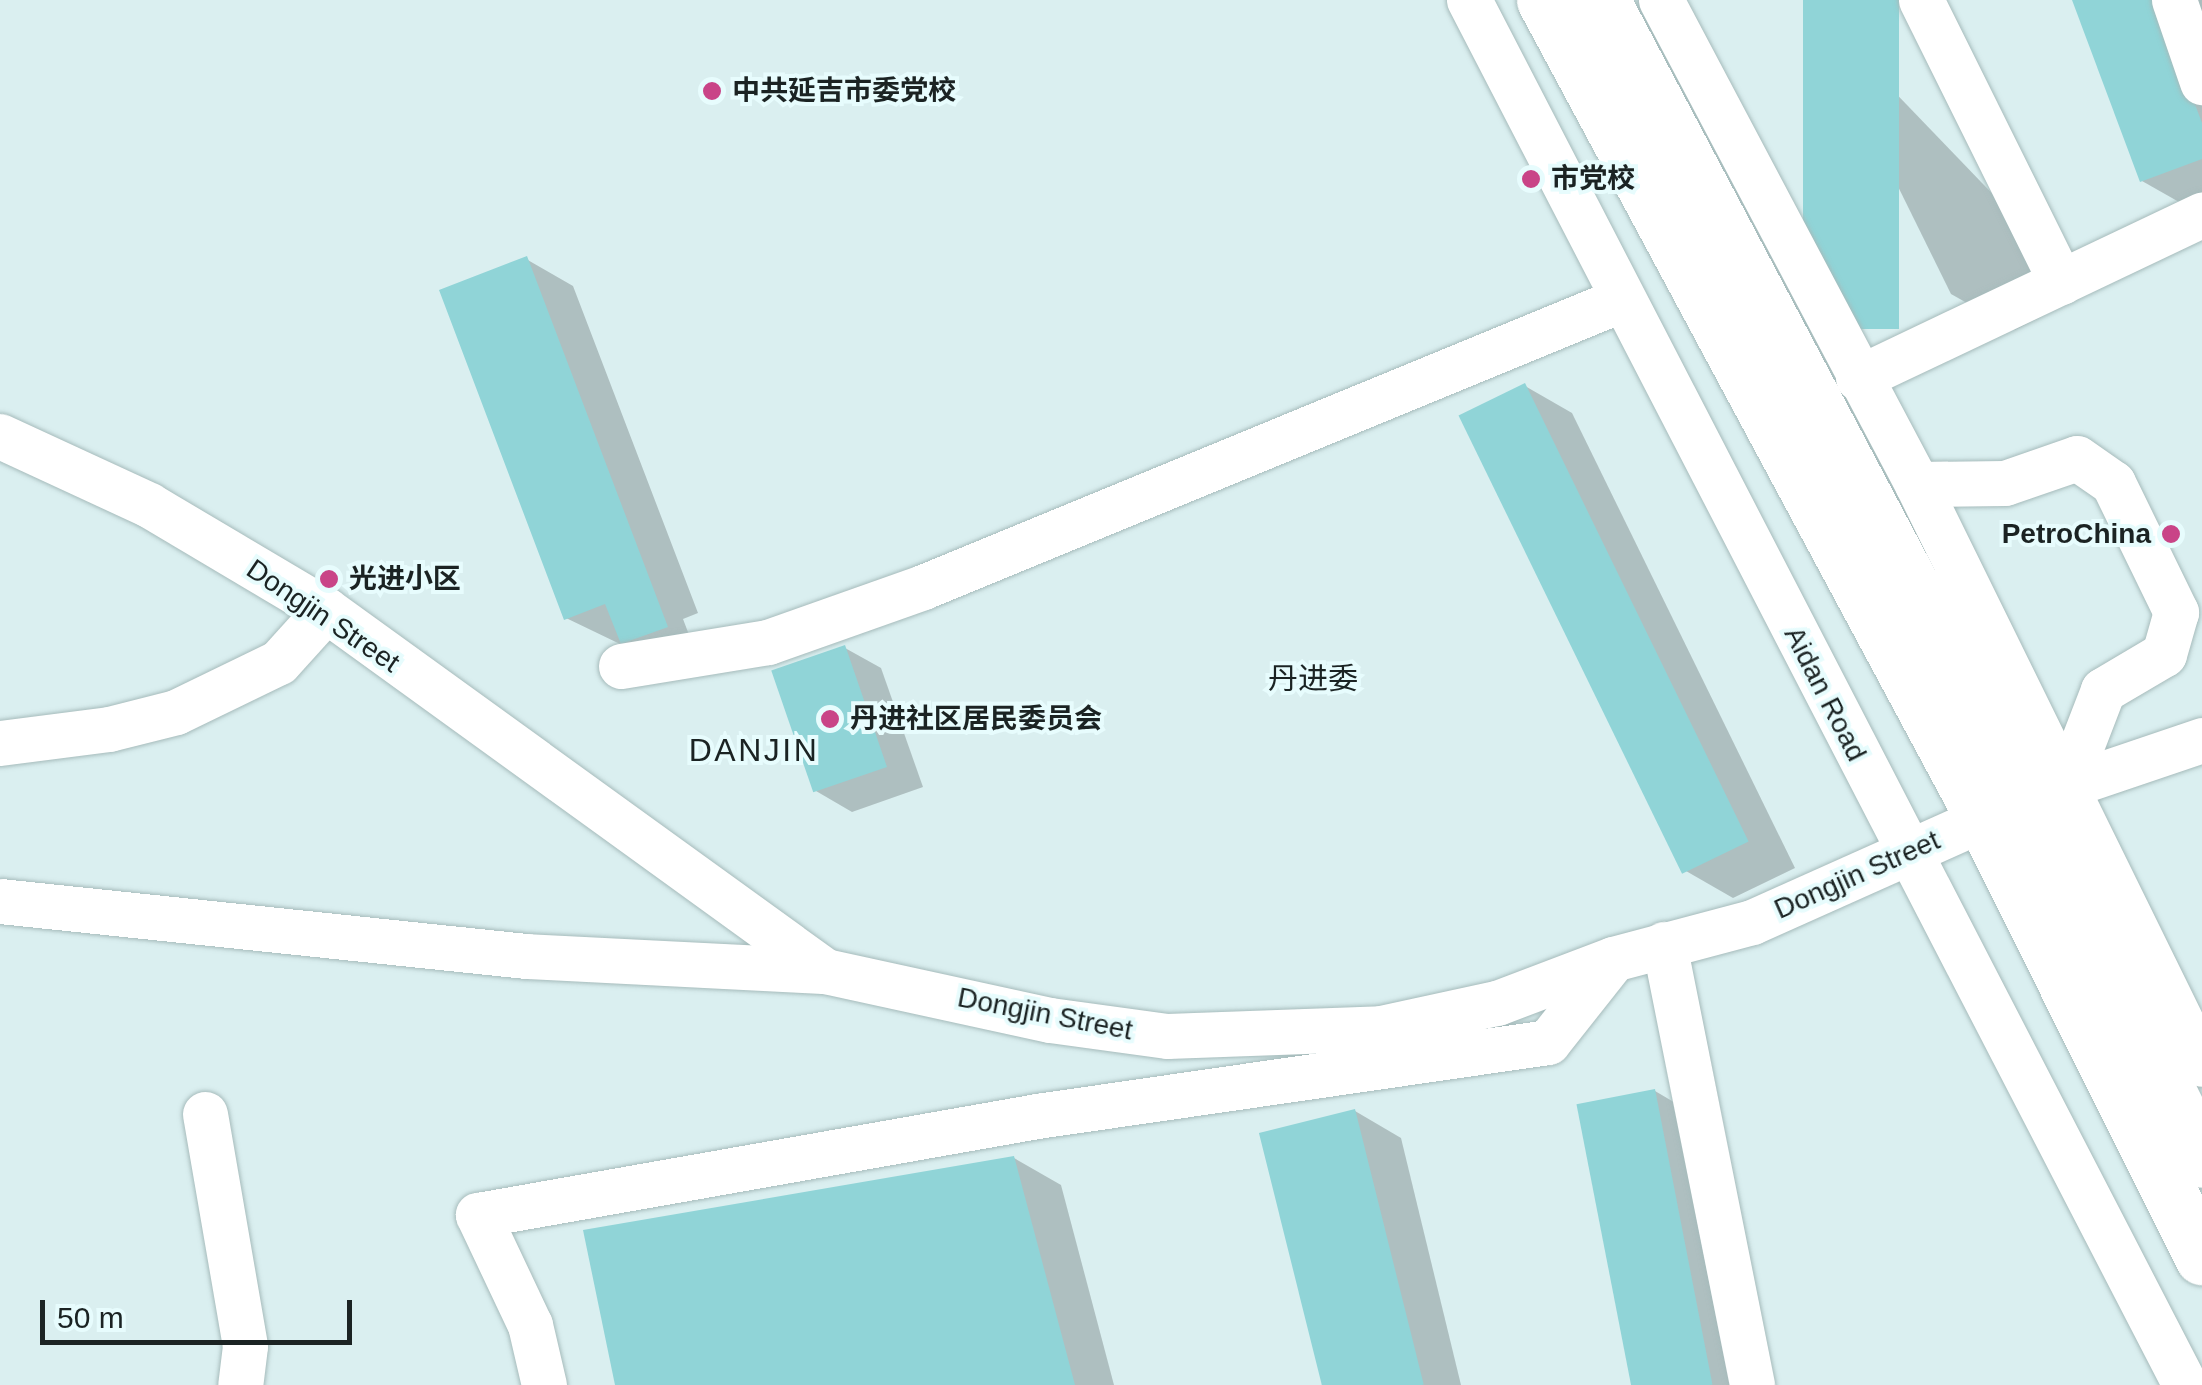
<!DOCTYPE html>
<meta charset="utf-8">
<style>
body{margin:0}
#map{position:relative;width:2202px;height:1385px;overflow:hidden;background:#daeff0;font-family:Arial,"Noto Sans SC",sans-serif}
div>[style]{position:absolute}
.shadow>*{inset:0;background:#0003}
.building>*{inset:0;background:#90d4d7;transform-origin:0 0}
.roads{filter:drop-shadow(0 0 2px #a6bbbb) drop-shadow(0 0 2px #a6bbbb)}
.minor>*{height:45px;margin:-22.5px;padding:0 22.5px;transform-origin:22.5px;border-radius:22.5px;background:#fff}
.major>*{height:55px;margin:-27.5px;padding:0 27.5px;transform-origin:27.5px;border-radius:27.5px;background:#fff}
.dots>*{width:28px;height:28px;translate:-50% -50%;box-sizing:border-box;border:5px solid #e7fcfd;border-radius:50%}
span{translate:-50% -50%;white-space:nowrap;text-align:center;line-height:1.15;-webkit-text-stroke:8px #e7fcfd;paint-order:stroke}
.poi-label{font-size:28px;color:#1b2323;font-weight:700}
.left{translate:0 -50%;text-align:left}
.right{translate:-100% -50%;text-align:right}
.street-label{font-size:28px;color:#1b2323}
.neighbourhood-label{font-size:30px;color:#1b2323}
.quarter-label{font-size:32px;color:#1b2323;letter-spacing:2.5px}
.scale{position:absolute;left:40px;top:1300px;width:312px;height:45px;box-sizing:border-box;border:5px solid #1b2323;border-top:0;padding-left:12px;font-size:30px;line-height:35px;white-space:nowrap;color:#1b2323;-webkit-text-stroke:8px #e7fcfd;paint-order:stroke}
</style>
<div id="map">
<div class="shadow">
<i style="clip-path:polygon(1806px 0,2088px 293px,2015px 330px,1951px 294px)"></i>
<i style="clip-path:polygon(2075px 0,2202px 0,2202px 215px,2142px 181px)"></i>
<i style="clip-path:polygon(526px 259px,573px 286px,698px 613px,683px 619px,691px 640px,647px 657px,566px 618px)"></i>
<i style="clip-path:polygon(1525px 386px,1572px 413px,1795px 868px,1733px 898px,1686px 871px)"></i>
<i style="clip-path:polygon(845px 648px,881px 668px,923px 787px,852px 812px,816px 791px)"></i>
<i style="clip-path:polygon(1655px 1091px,1701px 1118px,1752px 1385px,1632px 1385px)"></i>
<i style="clip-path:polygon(1355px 1111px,1401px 1138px,1461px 1385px,1324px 1385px)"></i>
<i style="clip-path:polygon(1014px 1158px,1061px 1185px,1114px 1385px,618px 1385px)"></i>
</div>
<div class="building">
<i style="left:1803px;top:0;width:96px;height:329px"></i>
<i style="clip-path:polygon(2072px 0,2156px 0,2202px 123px,2202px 159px,2140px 182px)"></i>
<i style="clip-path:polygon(527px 256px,668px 627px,621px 644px,605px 604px,564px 620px,439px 290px)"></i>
<i style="left:1525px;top:383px;width:510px;height:74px;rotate:64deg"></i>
<i style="left:845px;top:645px;width:129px;height:78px;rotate:71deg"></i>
<i style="left:1655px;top:1089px;width:301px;height:80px;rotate:79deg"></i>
<i style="left:1355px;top:1109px;width:284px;height:99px;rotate:76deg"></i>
<i style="clip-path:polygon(1014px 1156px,1075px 1385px,615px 1385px,583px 1230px)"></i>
</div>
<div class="roads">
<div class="minor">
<i style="left:1469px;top:0;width:1559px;rotate:62.66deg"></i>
<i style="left:1661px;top:0;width:548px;rotate:62.12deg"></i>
<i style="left:1917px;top:484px;width:646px;rotate:63.83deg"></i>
<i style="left:1921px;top:0;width:315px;rotate:63.6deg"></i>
<i style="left:2174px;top:0;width:87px;rotate:71.1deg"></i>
<i style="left:1858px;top:378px;width:381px;rotate:-25.4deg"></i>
<i style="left:0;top:436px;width:164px;rotate:24.8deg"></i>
<i style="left:149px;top:505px;width:206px;rotate:30.7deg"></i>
<i style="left:326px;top:610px;width:616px;rotate:35.88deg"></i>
<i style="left:825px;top:971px;width:230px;rotate:12.3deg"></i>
<i style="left:1050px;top:1020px;width:118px;rotate:7.8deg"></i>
<i style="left:1167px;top:1036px;width:214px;rotate:-2.1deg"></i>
<i style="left:1381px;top:1028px;width:119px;rotate:-12.2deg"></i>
<i style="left:1497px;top:1003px;width:124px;rotate:-20.8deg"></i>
<i style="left:1613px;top:959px;width:144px;rotate:-14.9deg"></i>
<i style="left:1752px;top:922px;width:299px;rotate:-24.1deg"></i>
<i style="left:2025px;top:800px;width:187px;rotate:-18.7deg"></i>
<i style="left:1917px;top:484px;width:88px;rotate:-0.7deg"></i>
<i style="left:2005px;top:483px;width:76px;rotate:-19.1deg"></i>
<i style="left:2077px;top:458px;width:44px;rotate:34.8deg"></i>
<i style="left:2113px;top:483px;width:144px;rotate:64deg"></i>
<i style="left:2176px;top:612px;width:44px;rotate:105.9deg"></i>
<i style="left:2164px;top:654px;width:71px;rotate:149.5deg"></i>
<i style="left:2103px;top:690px;width:103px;rotate:111.1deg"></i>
<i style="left:621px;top:666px;width:149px;rotate:-9.3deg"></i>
<i style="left:768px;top:642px;width:164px;rotate:-19.5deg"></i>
<i style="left:923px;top:587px;width:754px;rotate:-22.38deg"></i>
<i style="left:0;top:743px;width:110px;rotate:-7.3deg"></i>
<i style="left:109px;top:729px;width:69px;rotate:-14.2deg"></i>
<i style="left:176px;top:712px;width:114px;rotate:-25.9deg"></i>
<i style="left:279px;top:662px;width:70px;rotate:-47.9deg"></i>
<i style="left:0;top:901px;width:529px;rotate:5.97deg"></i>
<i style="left:526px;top:956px;width:299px;rotate:2.9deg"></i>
<i style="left:1664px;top:944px;width:450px;rotate:78.7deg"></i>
<i style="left:205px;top:1114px;width:235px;rotate:80.2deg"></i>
<i style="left:245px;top:1346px;width:39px;rotate:97deg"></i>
<i style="left:544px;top:1385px;width:62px;rotate:-103.1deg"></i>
<i style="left:530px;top:1325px;width:122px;rotate:-115.3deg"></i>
<i style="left:478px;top:1215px;width:568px;rotate:-10.04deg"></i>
<i style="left:1037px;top:1116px;width:516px;rotate:-8.24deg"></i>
<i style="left:1548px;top:1042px;width:103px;rotate:-51.7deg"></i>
</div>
<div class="major">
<i style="left:1544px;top:0;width:928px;rotate:61.78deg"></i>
<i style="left:1983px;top:818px;width:491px;rotate:63.5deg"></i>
<i style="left:1602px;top:0;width:905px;rotate:62.13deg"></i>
<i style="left:2025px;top:800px;width:401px;rotate:63.8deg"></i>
</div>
</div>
<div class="dots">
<i style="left:712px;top:91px;background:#c94487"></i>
<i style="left:1531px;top:179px;background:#c94487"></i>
<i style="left:2171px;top:534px;background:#c94487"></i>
<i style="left:329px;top:579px;background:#c94487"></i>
<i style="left:830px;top:719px;background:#c94487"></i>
</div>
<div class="poi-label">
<span class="left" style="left:732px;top:91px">中共延吉市委党校</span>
<span class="left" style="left:1551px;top:179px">市党校</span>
<span class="right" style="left:2151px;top:534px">PetroChina</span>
<span class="left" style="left:349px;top:579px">光进小区</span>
<span class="left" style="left:850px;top:719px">丹进社区居民委员会</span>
</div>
<div class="street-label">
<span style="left:323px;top:616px;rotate:34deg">Dongjin Street</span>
<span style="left:1825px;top:694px;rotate:63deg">Aidan Road</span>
<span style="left:1857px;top:875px;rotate:-24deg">Dongjin Street</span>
<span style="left:1045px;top:1014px;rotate:11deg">Dongjin Street</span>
</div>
<div class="neighbourhood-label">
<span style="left:1313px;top:679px">丹进委</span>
</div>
<div class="quarter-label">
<span style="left:754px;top:750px">DANJIN</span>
</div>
<div class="scale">50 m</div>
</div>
